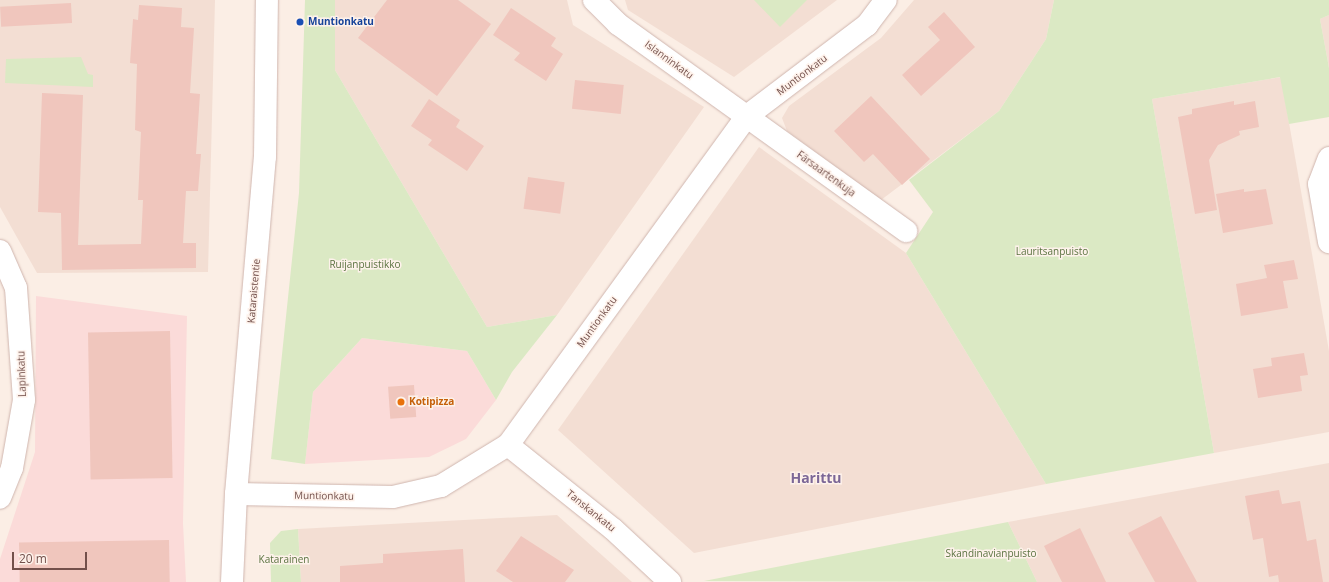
<!DOCTYPE html>
<meta charset="utf-8">
<style>
body{margin:0}
#map{position:relative;width:1329px;height:582px;overflow:hidden;background:#fbeee5;font-family:"Open Sans",sans-serif}
div>[style]{position:absolute}
.residential>*{inset:0;background:#f3ded3}
.commercial>*{inset:0;background:#fbdbd9}
.green>*{inset:0;background:#dbe9c4}
.building>*{inset:0;background:#f0c6bd;transform-origin:0 0}
.roads{filter:drop-shadow(0 0 1px #cfb5ae) drop-shadow(0 0 1px #cfb5ae)}
.minor>*{height:22px;margin:-11px;padding:0 11px;transform-origin:11px;border-radius:11px;background:#fff}
.tertiary>*{height:22px;margin:-11px;padding:0 11px;transform-origin:11px;border-radius:11px;background:#fff}
.dots>*{width:11px;height:11px;translate:-50% -50%;box-sizing:border-box;border:2px solid #fef2eb;border-radius:50%}
span{translate:-50% -50%;white-space:nowrap;text-align:center;line-height:1.15;-webkit-text-stroke:3px #fef2eb;paint-order:stroke}
.transit-label{font-size:10px;color:#164399;font-weight:700}
.left{translate:0 -50%;text-align:left}
.street-label{font-size:10px;color:#73504b}
.park-label{font-size:10px;color:#5b7341}
.food-label{font-size:10px;color:#c56008;font-weight:700}
.district-label{font-size:14px;color:#7c6797;font-weight:700}
.scale{position:absolute;left:12px;top:552px;width:75px;height:18px;box-sizing:border-box;border:2px solid #73504b;border-top:0;padding-left:5px;font-size:12px;line-height:14px;white-space:nowrap;color:#73504b;-webkit-text-stroke:3px #fef2eb;paint-order:stroke}
</style>
<div id="map">
<div class="residential">
<i style="clip-path:polygon(0 0,215px 0,208px 272px,37px 273px,0 207px)"></i>
<i style="clip-path:polygon(335px 0,567px 0,573px 25px,704px 107px,557px 315px,487px 327px,335px 70px)"></i>
<i style="clip-path:polygon(625px 0,837px 0,734px 77px,628px 10px)"></i>
<i style="clip-path:polygon(914px 0,1054px 0,1046px 39px,999px 111px,881px 200px,787px 131px,782px 118px,789px 106px,881px 38px)"></i>
<i style="clip-path:polygon(1329px 15px,1329px 68px,1320px 19px)"></i>
<i style="clip-path:polygon(1281px 77px,1329px 351px,1329px 432px,1214px 453px,1152px 99px)"></i>
<i style="clip-path:polygon(759px 147px,906px 253px,1046px 484px,694px 553px,558px 430px)"></i>
<i style="clip-path:polygon(1329px 463px,1329px 582px,1037px 582px,1008px 522px)"></i>
<i style="clip-path:polygon(557px 515px,632px 582px,301px 582px,298px 529px)"></i>
</div>
<div class="commercial">
<i style="clip-path:polygon(36px 296px,187px 316px,183px 523px,186px 582px,0 582px,0 559px,35px 452px)"></i>
<i style="clip-path:polygon(362px 338px,467px 351px,496px 400px,466px 439px,429px 457px,305px 464px,313px 392px)"></i>
</div>
<div class="green">
<i style="clip-path:polygon(305px 0,335px 0,335px 70px,487px 327px,557px 315px,512px 372px,496px 400px,467px 351px,362px 338px,313px 392px,305px 464px,271px 459px,299px 193px)"></i>
<i style="clip-path:polygon(754px 0,807px 0,780px 27px)"></i>
<i style="clip-path:polygon(1054px 0,1329px 0,1329px 15px,1320px 19px,1329px 68px,1329px 117px,1289px 124px,1280px 77px,1152px 99px,1214px 453px,1046px 484px,906px 253px,933px 212px,909px 180px,999px 111px,1046px 39px)"></i>
<i style="clip-path:polygon(81px 57px,88px 74px,93px 75px,93px 87px,5px 83px,6px 59px)"></i>
<i style="clip-path:polygon(1008px 522px,1037px 582px,704px 581px)"></i>
<i style="clip-path:polygon(298px 529px,301px 582px,271px 582px,270px 543px,281px 531px)"></i>
</div>
<div class="building">
<i style="clip-path:polygon(387px 0,458px 0,491px 24px,437px 96px,358px 38px)"></i>
<i style="left:71px;top:3px;width:20px;height:71px;rotate:87deg"></i>
<i style="clip-path:polygon(139px 5px,182px 8px,181px 27px,194px 28px,190px 93px,200px 94px,196px 154px,201px 154px,198px 191px,186px 191px,183px 243px,196px 243px,196px 268px,62px 270px,61px 213px,38px 212px,42px 93px,83px 95px,78px 245px,141px 244px,143px 200px,138px 200px,141px 132px,135px 130px,137px 64px,130px 63px,133px 19px,138px 20px)"></i>
<i style="clip-path:polygon(511px 8px,556px 38px,551px 46px,563px 54px,546px 81px,514px 60px,520px 53px,493px 35px)"></i>
<i style="clip-path:polygon(944px 12px,975px 47px,921px 96px,902px 75px,940px 40px,928px 27px)"></i>
<i style="left:575px;top:80px;width:49px;height:29px;rotate:6deg"></i>
<i style="clip-path:polygon(871px 96px,930px 159px,902px 185px,873px 154px,864px 162px,834px 131px)"></i>
<i style="clip-path:polygon(429px 99px,460px 120px,456px 127px,484px 146px,467px 171px,428px 145px,432px 140px,411px 126px)"></i>
<i style="clip-path:polygon(1234px 101px,1234px 105px,1255px 101px,1259px 127px,1239px 131px,1240px 135px,1218px 145px,1209px 160px,1217px 210px,1195px 214px,1178px 117px,1192px 114px,1192px 109px)"></i>
<i style="left:528px;top:177px;width:37px;height:32px;rotate:8deg"></i>
<i style="clip-path:polygon(1244px 189px,1244px 192px,1266px 189px,1273px 224px,1223px 233px,1216px 194px)"></i>
<i style="clip-path:polygon(1294px 260px,1298px 279px,1283px 281px,1288px 308px,1241px 316px,1236px 284px,1267px 278px,1264px 265px)"></i>
<i style="left:170px;top:331px;width:147px;height:82px;rotate:89deg"></i>
<i style="clip-path:polygon(1304px 353px,1308px 375px,1300px 376px,1302px 391px,1258px 398px,1253px 369px,1272px 366px,1271px 358px)"></i>
<i style="left:414px;top:385px;width:32px;height:26px;rotate:86deg"></i>
<i style="clip-path:polygon(1279px 490px,1282px 504px,1300px 501px,1307px 541px,1316px 539px,1323px 582px,1279px 582px,1278px 575px,1269px 577px,1263px 538px,1253px 540px,1245px 496px)"></i>
<i style="clip-path:polygon(1161px 516px,1197px 582px,1155px 582px,1128px 533px)"></i>
<i style="clip-path:polygon(1080px 528px,1106px 582px,1062px 582px,1044px 546px)"></i>
<i style="clip-path:polygon(521px 536px,574px 570px,565px 582px,513px 582px,496px 571px)"></i>
<i style="left:169px;top:540px;width:42px;height:150px;rotate:89deg"></i>
<i style="clip-path:polygon(463px 549px,465px 582px,340px 582px,340px 566px,383px 563px,383px 554px)"></i>
</div>
<div class="roads">
<div class="minor">
<i style="left:594px;top:0;width:34px;rotate:45deg"></i>
<i style="left:618px;top:24px;width:355px;rotate:35.7deg"></i>
<i style="left:1329px;top:158px;width:28px;rotate:111deg"></i>
<i style="left:1319px;top:184px;width:59px;rotate:80.2deg"></i>
<i style="left:0;top:251px;width:40px;rotate:66.6deg"></i>
<i style="left:16px;top:288px;width:112px;rotate:85.9deg"></i>
<i style="left:24px;top:400px;width:69px;rotate:100deg"></i>
<i style="left:12px;top:468px;width:32px;rotate:112deg"></i>
<i style="left:508px;top:445px;width:134px;rotate:38.7deg"></i>
<i style="left:613px;top:529px;width:78px;rotate:42.9deg"></i>
<i style="left:236px;top:494px;width:157px;rotate:1.1deg"></i>
<i style="left:393px;top:497px;width:49px;rotate:-12.9deg"></i>
<i style="left:441px;top:486px;width:79px;rotate:-31.5deg"></i>
<i style="left:508px;top:445px;width:407px;rotate:-54deg"></i>
<i style="left:747px;top:116px;width:151px;rotate:-37.2deg"></i>
<i style="left:867px;top:25px;width:31px;rotate:-53deg"></i>
</div>
<div class="tertiary">
<i style="left:232px;top:582px;width:88px;rotate:-87.4deg"></i>
<i style="left:236px;top:494px;width:338px;rotate:-85.1deg"></i>
<i style="left:265px;top:157px;width:157px;rotate:-89.3deg"></i>
</div>
</div>
<div class="dots">
<i style="left:300px;top:22px;background:#1a4fb4"></i>
<i style="left:401px;top:402px;background:#e8710a"></i>
</div>
<div class="transit-label">
<span class="left" style="left:308px;top:22px">Muntionkatu</span>
</div>
<div class="street-label">
<span style="left:669px;top:60px;rotate:36deg">Islanninkatu</span>
<span style="left:802px;top:75px;rotate:-37deg">Muntionkatu</span>
<span style="left:826px;top:174px;rotate:36deg">Färsaartenkuja</span>
<span style="left:254px;top:291px;rotate:-85deg">Kataraistentie</span>
<span style="left:597px;top:322px;rotate:-54deg">Muntionkatu</span>
<span style="left:22px;top:374px;rotate:-92deg">Lapinkatu</span>
<span style="left:324px;top:496px;rotate:1deg">Muntionkatu</span>
<span style="left:591px;top:511px;rotate:39deg">Tanskankatu</span>
</div>
<div class="park-label">
<span style="left:1052px;top:252px">Lauritsanpuisto</span>
<span style="left:365px;top:265px">Ruijanpuistikko</span>
<span style="left:991px;top:554px">Skandinavianpuisto</span>
<span style="left:284px;top:560px">Katarainen</span>
</div>
<div class="food-label">
<span class="left" style="left:409px;top:402px">Kotipizza</span>
</div>
<div class="district-label">
<span style="left:816px;top:478px">Harittu</span>
</div>
<div class="scale">20 m</div>
</div>
